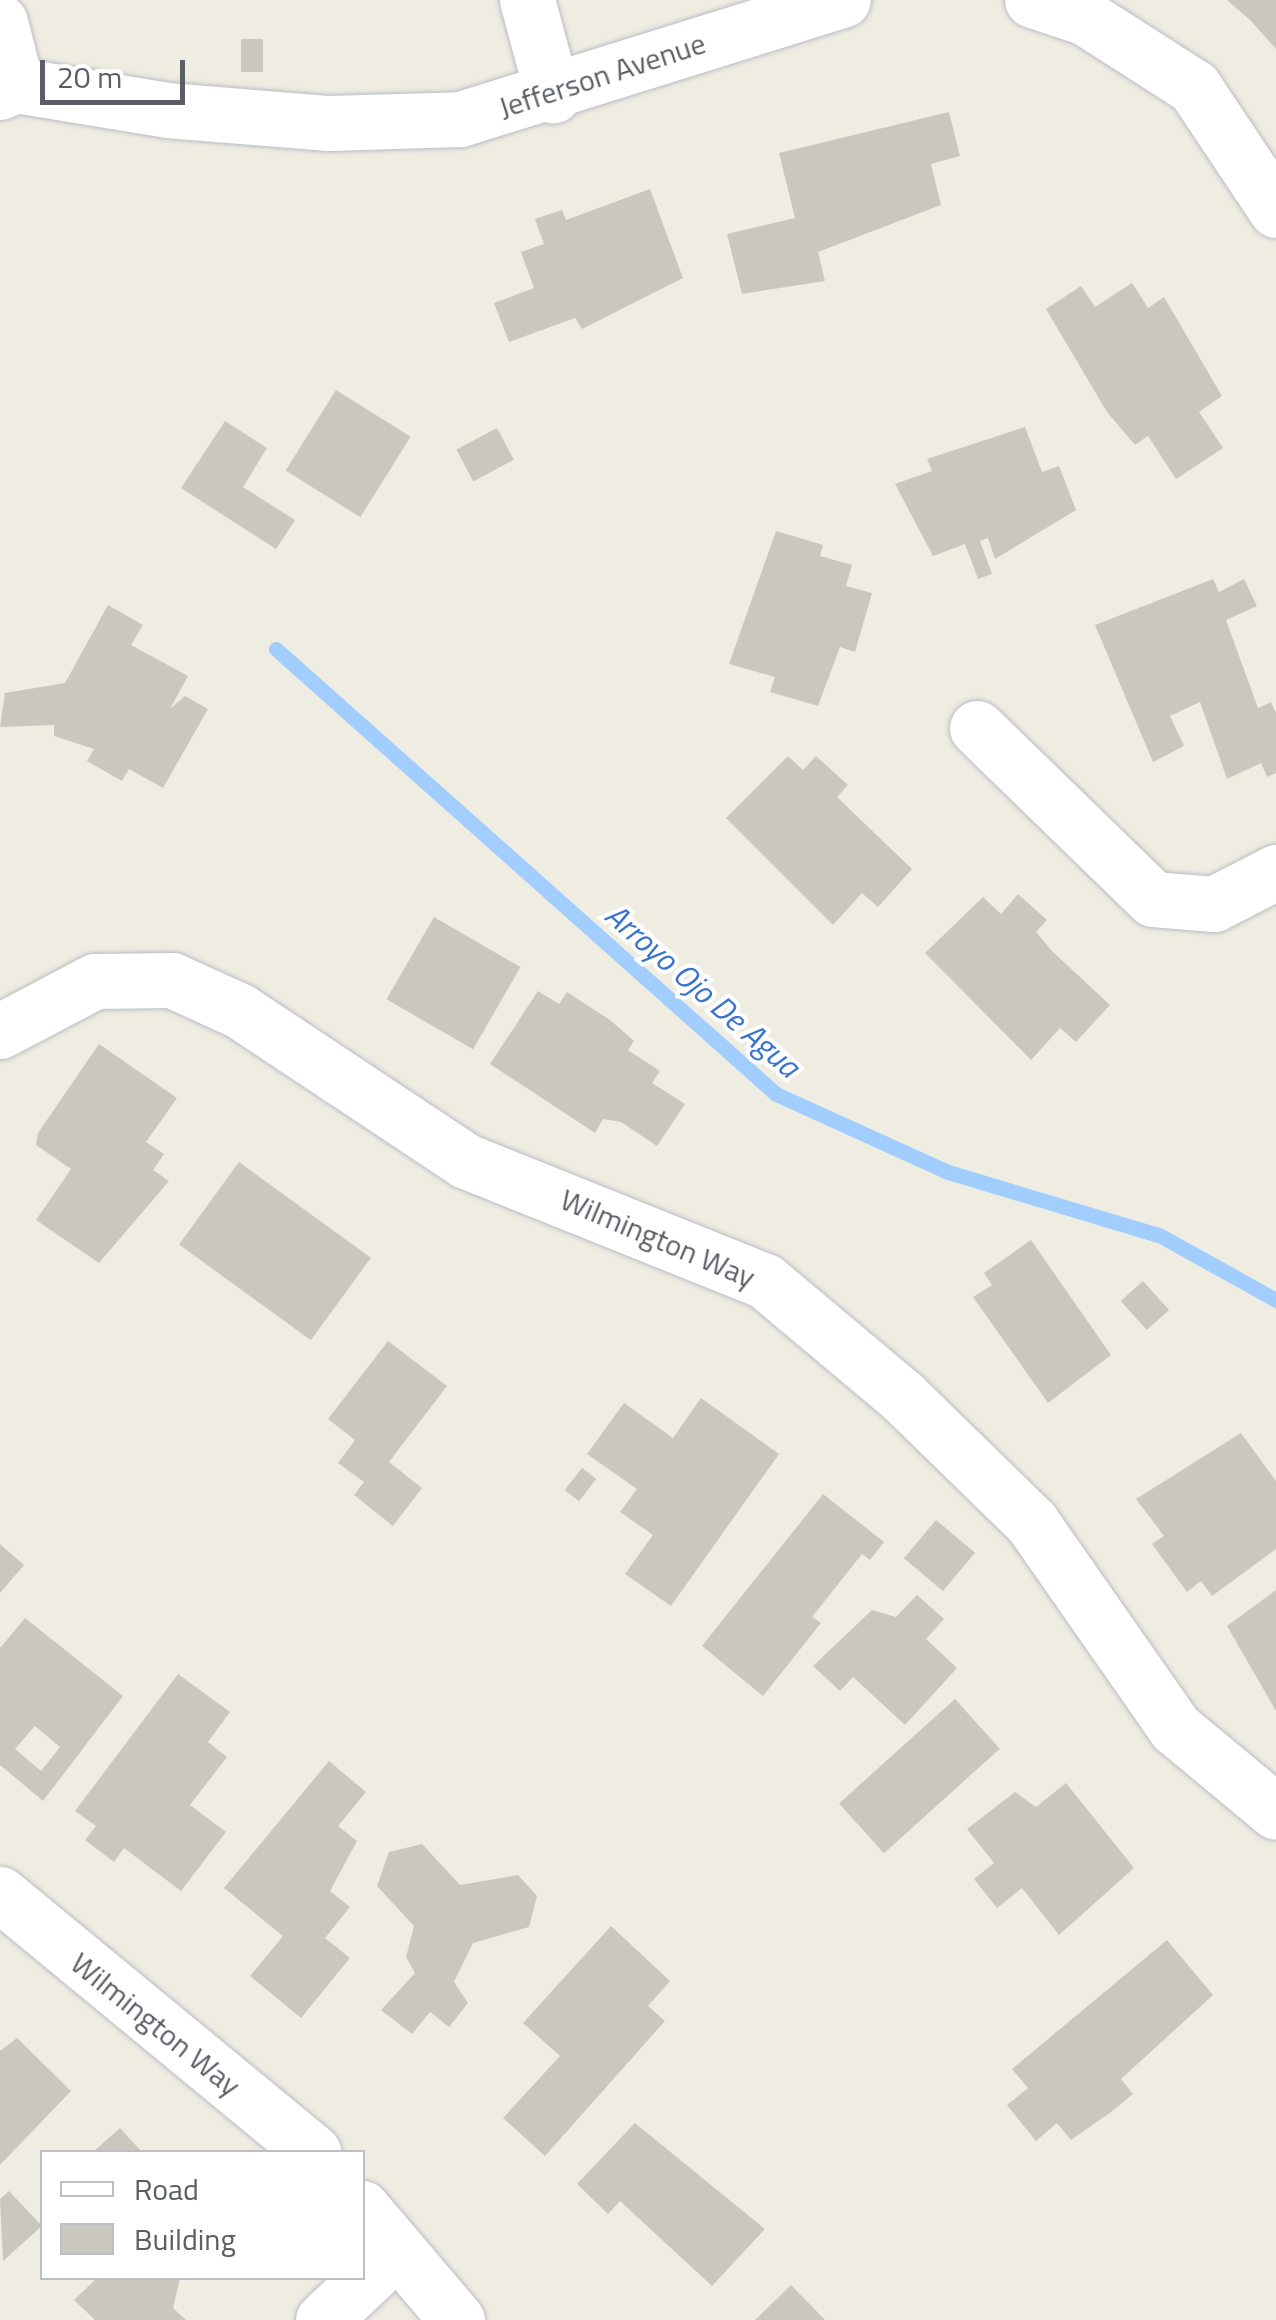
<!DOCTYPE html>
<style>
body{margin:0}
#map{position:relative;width:1276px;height:2320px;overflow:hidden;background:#efede2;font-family:"Titillium Web",sans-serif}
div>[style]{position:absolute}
.stream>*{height:15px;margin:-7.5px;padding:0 7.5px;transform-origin:7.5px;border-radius:7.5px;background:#a2cdff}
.building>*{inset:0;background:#cac7bf;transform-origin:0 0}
.roads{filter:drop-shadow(0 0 2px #babcc3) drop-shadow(0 0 2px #babcc3)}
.minor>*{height:55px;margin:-27.5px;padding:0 27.5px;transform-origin:27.5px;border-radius:27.5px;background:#fff}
span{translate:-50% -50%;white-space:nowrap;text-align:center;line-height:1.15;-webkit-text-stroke:8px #fff;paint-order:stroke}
.street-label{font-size:30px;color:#5b5e65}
.water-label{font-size:32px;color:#3a73cd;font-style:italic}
.legend{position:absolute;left:40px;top:2150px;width:325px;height:130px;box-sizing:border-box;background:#fff;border:2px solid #bdbfc1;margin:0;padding:12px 18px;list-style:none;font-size:30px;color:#5b5e65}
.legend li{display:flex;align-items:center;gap:20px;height:50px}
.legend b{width:50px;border:2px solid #bdbfc1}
.scale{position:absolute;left:40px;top:60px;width:145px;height:45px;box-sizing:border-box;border:5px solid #5b5e65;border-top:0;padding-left:12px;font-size:30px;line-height:35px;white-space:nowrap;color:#5b5e65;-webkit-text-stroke:8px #fff;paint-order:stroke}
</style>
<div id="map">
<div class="stream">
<i style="left:276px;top:649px;width:669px;rotate:41.67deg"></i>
<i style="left:776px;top:1094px;width:189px;rotate:24.4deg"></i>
<i style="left:948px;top:1172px;width:222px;rotate:16.7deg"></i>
<i style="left:1161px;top:1236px;width:132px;rotate:29.1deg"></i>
</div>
<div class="building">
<i style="clip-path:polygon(1227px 0,1276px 0,1276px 49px,1250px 20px)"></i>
<i style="left:263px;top:39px;width:33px;height:22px;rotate:90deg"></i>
<i style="clip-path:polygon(949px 112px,960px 156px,931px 164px,941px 205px,818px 252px,825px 281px,742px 294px,727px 234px,795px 218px,779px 153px)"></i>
<i style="clip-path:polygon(650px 189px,683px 278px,582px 329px,575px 318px,509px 342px,494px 303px,534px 288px,521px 252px,544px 244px,535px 219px,562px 210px,566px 220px)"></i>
<i style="clip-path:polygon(1132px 283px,1148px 308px,1164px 297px,1222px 396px,1199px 412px,1223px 448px,1176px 479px,1148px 436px,1135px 445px,1107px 412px,1046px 309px,1081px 286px,1095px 307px)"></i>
<i style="left:336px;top:390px;width:88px;height:95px;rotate:32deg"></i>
<i style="clip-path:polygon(225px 421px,267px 448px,243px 487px,295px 520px,276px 549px,181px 488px)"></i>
<i style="clip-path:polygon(1025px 427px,1042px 472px,1059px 466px,1076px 510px,995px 559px,988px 538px,980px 541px,992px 574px,978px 579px,965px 544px,933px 556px,895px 484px,932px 471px,927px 459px)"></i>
<i style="left:497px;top:428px;width:36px;height:46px;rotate:62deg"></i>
<i style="clip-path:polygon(776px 531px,823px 545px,820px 556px,852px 565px,846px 586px,872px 593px,855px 652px,840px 647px,818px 706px,770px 692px,775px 677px,729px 664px)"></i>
<i style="clip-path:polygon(1213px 579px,1219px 592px,1244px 579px,1257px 606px,1226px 620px,1258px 708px,1271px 702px,1276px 713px,1276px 773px,1267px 777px,1261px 763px,1227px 779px,1200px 702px,1170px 716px,1184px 746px,1153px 762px,1095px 625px)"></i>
<i style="clip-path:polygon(108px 605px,143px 625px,131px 645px,188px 676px,170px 709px,185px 696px,208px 709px,163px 788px,129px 769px,122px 781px,87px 761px,94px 749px,54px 736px,54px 725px,0 727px,5px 693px,65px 683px)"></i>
<i style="clip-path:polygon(788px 756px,803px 770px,816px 756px,848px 785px,837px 797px,912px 869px,878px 907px,862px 893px,833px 925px,726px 818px)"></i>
<i style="clip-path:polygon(1018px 894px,1047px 920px,1036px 932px,1053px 952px,1110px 1005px,1076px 1042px,1060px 1028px,1031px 1060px,925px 953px,983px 897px,1001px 914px)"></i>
<i style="left:434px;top:917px;width:100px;height:95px;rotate:30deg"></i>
<i style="clip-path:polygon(538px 991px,559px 1004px,567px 992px,610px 1020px,634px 1041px,628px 1050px,660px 1071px,652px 1083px,685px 1104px,657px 1146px,621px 1122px,603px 1119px,595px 1133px,490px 1064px)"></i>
<i style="clip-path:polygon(99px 1044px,177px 1098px,146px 1142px,164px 1154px,153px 1170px,169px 1181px,99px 1263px,36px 1220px,71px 1169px,36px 1145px,38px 1133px)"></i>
<i style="left:239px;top:1162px;width:163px;height:102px;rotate:36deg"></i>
<i style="clip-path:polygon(1031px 1240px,1111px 1355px,1048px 1403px,973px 1297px,992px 1285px,984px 1273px)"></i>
<i style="left:1143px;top:1281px;width:39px;height:30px;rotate:48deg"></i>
<i style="clip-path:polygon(388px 1341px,447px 1386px,389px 1462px,422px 1488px,393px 1526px,354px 1495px,364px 1482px,338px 1463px,355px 1440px,328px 1419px)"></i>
<i style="clip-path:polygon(701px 1398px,779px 1454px,671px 1606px,625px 1574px,653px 1535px,620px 1512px,637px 1489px,587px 1454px,624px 1403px,673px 1438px)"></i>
<i style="clip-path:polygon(1241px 1433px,1276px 1481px,1276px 1549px,1212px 1596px,1201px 1581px,1187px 1592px,1152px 1544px,1164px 1536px,1136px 1499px)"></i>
<i style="left:582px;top:1468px;width:18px;height:28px;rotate:38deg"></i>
<i style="clip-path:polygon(823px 1494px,884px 1542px,870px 1560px,862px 1554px,812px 1617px,821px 1623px,763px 1696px,702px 1646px)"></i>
<i style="left:936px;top:1520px;width:51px;height:50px;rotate:40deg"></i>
<i style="clip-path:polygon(0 1544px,24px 1565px,0 1593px)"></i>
<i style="clip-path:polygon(1276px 1590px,1276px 1711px,1227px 1626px)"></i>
<i style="clip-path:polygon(917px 1595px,944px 1619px,926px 1639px,957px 1668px,905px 1725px,853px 1677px,840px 1691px,813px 1666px,872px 1610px,896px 1617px)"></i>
<i style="clip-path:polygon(evenodd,25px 1618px,123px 1696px,43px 1801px,0 1765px,0 1648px,25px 1618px,35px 1726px,60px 1747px,41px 1771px,15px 1749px,35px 1726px)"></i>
<i style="clip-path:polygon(178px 1674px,230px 1712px,208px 1742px,227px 1757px,190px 1805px,226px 1832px,181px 1891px,124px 1848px,114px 1862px,85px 1840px,96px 1826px,75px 1811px)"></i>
<i style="left:955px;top:1699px;width:67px;height:156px;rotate:48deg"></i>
<i style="clip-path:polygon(329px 1761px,366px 1792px,338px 1826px,357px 1841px,330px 1891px,350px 1907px,325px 1938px,350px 1958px,301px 2018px,250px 1976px,283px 1936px,224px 1888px)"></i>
<i style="clip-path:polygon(1066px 1783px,1134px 1868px,1059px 1935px,1022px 1888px,997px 1908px,974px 1879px,994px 1863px,967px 1829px,1015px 1792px,1036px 1807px)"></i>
<i style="clip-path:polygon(422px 1844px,460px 1885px,518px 1875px,537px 1896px,529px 1927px,473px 1943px,454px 1982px,468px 2003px,449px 2027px,430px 2012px,412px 2034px,381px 2010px,415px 1973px,406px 1957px,414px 1926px,377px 1886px,389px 1852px)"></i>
<i style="clip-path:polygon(611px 1926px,670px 1981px,648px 2006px,665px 2021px,545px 2156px,503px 2118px,560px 2056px,523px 2023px)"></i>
<i style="clip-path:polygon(1167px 1940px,1213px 1995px,1121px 2079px,1133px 2094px,1111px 2112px,1071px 2140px,1057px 2123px,1036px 2141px,1007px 2105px,1028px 2088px,1012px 2069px)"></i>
<i style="clip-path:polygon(17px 2038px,71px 2091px,0 2165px,0 2051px)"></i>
<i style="clip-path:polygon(635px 2123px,765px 2229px,712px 2286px,620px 2201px,608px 2214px,577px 2184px)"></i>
<i style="clip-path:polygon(120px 2128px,142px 2152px,93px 2152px)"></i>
<i style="clip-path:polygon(9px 2191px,42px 2226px,3px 2261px,0 2199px)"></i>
<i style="clip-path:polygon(97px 2278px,180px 2278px,173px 2308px,186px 2320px,95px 2320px,74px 2300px)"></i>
<i style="clip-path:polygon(791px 2285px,825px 2320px,755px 2320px)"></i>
</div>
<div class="roads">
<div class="minor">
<i style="left:527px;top:0;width:99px;rotate:74.8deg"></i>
<i style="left:1032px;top:0;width:57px;rotate:18.4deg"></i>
<i style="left:1086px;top:18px;width:128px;rotate:32.6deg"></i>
<i style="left:1194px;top:87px;width:148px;rotate:56.3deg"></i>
<i style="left:0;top:22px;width:65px;rotate:75.7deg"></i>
<i style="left:0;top:92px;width:17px;rotate:-24deg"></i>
<i style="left:16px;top:85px;width:153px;rotate:9.4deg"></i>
<i style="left:167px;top:110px;width:163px;rotate:4.6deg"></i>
<i style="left:329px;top:123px;width:131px;rotate:-1.7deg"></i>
<i style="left:460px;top:119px;width:401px;rotate:-17.3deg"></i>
<i style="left:977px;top:728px;width:245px;rotate:44.2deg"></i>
<i style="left:1153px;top:899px;width:61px;rotate:4.7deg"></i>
<i style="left:1214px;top:904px;width:70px;rotate:-27.3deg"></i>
<i style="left:0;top:1031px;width:107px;rotate:-27.8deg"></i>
<i style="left:95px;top:981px;width:77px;rotate:-0.7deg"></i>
<i style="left:172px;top:980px;width:75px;rotate:24.5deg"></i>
<i style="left:240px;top:1011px;width:271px;rotate:33.6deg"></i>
<i style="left:466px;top:1161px;width:322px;rotate:21.9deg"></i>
<i style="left:765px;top:1281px;width:180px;rotate:40deg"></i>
<i style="left:903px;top:1397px;width:180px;rotate:44.3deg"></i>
<i style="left:1032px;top:1523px;width:250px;rotate:55.1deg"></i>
<i style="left:1175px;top:1728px;width:131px;rotate:39.7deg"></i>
<i style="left:0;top:1894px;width:406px;rotate:39.5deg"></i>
<i style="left:362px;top:2208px;width:147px;rotate:49.7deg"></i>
<i style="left:323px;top:2320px;width:100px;rotate:-43.4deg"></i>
</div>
</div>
<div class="street-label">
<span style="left:602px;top:75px;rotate:-18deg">Jefferson Avenue</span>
<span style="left:658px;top:1238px;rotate:23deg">Wilmington Way</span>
<span style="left:156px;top:2024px;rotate:39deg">Wilmington Way</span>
</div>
<div class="water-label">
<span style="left:703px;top:990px;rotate:41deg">Arroyo Ojo De Agua</span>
</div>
<ul class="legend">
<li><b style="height:12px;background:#fff"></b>Road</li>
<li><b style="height:28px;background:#cac7bf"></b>Building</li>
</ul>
<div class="scale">20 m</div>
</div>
